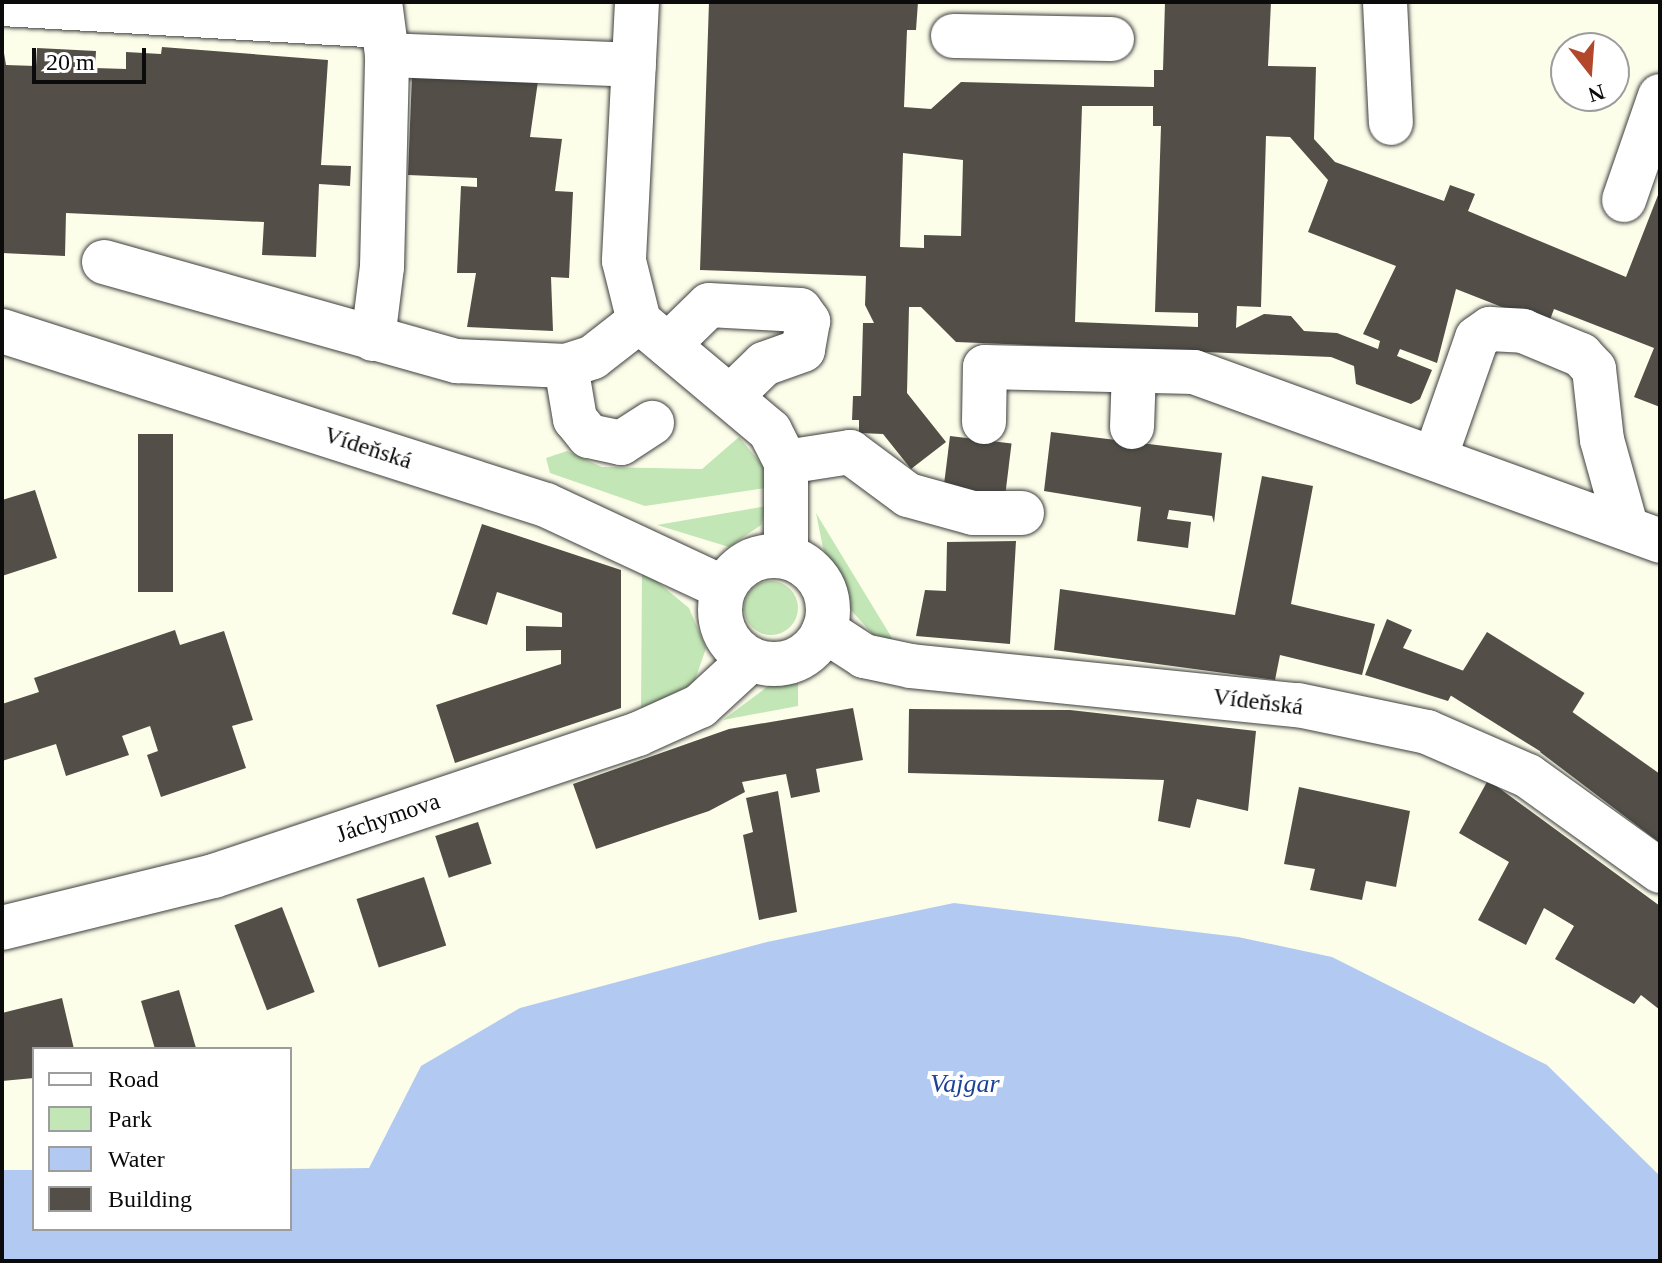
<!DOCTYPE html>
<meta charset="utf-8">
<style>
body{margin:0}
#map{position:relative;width:1662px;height:1263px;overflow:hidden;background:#fdfeea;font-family:Georgia,serif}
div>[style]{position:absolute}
.green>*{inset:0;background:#c3e6b6}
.round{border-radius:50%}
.water>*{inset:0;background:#b2caf2}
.building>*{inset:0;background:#534f48;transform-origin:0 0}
.roads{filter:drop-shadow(0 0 2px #3e3e3e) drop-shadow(0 0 2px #3e3e3e)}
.minor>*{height:44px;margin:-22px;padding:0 22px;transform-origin:22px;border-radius:22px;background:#fff}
.minor>.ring{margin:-22px;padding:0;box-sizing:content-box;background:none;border:44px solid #fff;border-radius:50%}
span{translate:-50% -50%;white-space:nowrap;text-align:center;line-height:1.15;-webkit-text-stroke:8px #fff;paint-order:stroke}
.street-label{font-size:24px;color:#0b0b0b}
.water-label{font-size:26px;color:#1c4295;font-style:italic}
.frame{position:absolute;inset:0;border:4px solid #0b0b0b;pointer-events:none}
.legend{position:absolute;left:32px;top:1047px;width:260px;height:184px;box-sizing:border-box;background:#fff;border:2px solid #9d9d9d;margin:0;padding:10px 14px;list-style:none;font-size:24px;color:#0b0b0b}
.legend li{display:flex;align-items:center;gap:16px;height:40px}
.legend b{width:40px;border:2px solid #9d9d9d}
.north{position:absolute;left:1550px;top:32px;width:80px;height:80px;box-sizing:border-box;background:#fff;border:2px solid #9d9d9d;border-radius:50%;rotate:163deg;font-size:22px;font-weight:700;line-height:32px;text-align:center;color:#0b0b0b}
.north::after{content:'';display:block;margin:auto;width:28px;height:36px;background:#b3472b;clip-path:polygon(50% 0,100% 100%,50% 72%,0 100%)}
.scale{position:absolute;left:32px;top:48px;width:114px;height:36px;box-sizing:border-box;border:4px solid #0b0b0b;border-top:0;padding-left:10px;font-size:24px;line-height:28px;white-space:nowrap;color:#0b0b0b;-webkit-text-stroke:6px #fff;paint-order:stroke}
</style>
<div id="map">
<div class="green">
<i style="clip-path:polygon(739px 437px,763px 466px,765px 488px,645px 506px,550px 473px,546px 458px,567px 451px,602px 467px,702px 469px)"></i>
<i style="clip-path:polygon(767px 506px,761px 525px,729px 547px,657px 525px)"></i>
<i style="clip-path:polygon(816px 513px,895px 643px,875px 637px,851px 610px,823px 548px)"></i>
<i style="clip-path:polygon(642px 569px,689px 608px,706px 648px,694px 683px,641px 711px)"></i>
<i class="round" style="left:744px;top:581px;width:54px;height:54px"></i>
<i style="clip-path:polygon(798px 679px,798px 706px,723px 720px,771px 684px)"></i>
</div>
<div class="water">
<i style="clip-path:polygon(954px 903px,1238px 937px,1332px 957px,1547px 1065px,1660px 1176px,1660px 1261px,2px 1261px,2px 1170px,34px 1170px,34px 1229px,290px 1229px,290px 1169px,369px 1168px,421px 1066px,520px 1008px,767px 942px)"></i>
</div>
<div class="building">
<i style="clip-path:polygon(evenodd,709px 2px,918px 2px,916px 30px,907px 30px,904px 107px,931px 109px,961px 82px,1154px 87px,1154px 70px,1163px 70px,1165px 2px,1271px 2px,1268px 66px,1316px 67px,1314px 139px,1335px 162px,1444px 201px,1450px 185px,1475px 194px,1468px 211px,1626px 277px,1660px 190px,1660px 407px,1634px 397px,1654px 348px,1554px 309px,1548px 325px,1456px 289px,1437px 363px,1400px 349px,1397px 356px,1432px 370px,1420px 399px,1411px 404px,1356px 384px,1354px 366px,1331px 357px,956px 342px,921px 307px,909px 307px,907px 393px,946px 442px,911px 469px,883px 434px,859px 433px,859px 420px,852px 420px,853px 396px,861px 396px,863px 323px,874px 323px,865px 305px,866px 276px,700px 270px,709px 2px,1082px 106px,1153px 106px,1153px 126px,1161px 126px,1155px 312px,1198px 313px,1198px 327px,1075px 322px,1082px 106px,709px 2px,1266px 136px,1290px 137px,1328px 180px,1308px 232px,1396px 266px,1363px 334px,1380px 341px,1378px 349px,1337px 333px,1304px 331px,1291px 316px,1264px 314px,1236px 328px,1237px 306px,1261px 307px,1266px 136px,709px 2px,903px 153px,963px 160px,961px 236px,924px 235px,924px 248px,900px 247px,903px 153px)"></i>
<i style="clip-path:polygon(3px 47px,6px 65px,36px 66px,37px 48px,96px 51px,95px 68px,126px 69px,126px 52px,161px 54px,162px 47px,328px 60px,321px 165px,351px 166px,350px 186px,319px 184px,316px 257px,262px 255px,264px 222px,66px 213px,65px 256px,2px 253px)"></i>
<i style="clip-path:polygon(412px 75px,538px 81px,530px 137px,562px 139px,555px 191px,573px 192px,569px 278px,551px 277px,553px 331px,467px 327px,476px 273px,457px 273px,461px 186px,477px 187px,477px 178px,408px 175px)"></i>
<i style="clip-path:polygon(1051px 432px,1222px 453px,1214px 523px,1212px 516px,1169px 510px,1167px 519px,1191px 522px,1188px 548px,1137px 541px,1141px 507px,1044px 491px)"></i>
<i style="left:138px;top:434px;width:35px;height:158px"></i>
<i style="left:950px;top:436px;width:62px;height:56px;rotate:7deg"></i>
<i style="clip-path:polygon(1262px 476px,1313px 486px,1291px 604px,1375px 624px,1362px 675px,1280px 655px,1275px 680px,1054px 650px,1060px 589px,1235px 615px)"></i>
<i style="clip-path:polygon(35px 490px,57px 558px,2px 576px,2px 500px)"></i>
<i style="clip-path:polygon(482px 524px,621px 570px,621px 708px,455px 763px,436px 705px,561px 664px,561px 650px,526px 651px,526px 626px,562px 627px,562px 613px,497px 592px,487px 625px,452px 614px)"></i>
<i style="clip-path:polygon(1016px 541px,1010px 644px,916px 636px,925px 590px,946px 591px,947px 542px)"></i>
<i style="clip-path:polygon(1387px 619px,1412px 630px,1403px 648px,1464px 671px,1448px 701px,1365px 675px)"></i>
<i style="clip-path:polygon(175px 630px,180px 645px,224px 631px,253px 720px,232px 726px,246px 768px,161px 797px,147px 755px,158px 751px,150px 726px,122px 736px,129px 755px,66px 776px,56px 744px,2px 761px,2px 704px,39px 692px,34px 678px)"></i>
<i style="left:1487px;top:632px;width:115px;height:73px;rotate:32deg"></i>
<i style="clip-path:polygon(853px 708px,863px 760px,816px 769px,820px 792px,791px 798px,786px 774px,742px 782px,745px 792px,709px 811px,596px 849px,573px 784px,729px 729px)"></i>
<i style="clip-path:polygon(909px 709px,1070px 710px,1256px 731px,1248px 811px,1197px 799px,1190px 828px,1158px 821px,1164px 780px,908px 773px)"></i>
<i style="clip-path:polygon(1571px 711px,1660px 774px,1660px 843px,1540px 752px)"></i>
<i style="clip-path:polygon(1488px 780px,1660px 906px,1660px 1010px,1641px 995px,1634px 1004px,1555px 959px,1574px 926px,1544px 908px,1526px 945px,1478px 920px,1509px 862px,1459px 833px)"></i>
<i style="clip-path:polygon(1299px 787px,1410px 811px,1396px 887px,1366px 881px,1362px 900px,1310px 890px,1315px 869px,1284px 864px)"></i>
<i style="clip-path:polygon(778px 791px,797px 912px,759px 920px,743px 835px,753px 832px,746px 798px)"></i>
<i style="left:478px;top:822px;width:44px;height:45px;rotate:72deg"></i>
<i style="left:424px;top:877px;width:72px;height:71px;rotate:72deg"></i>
<i style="left:282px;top:907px;width:91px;height:51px;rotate:69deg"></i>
<i style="clip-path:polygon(179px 990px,196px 1048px,155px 1049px,141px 1001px)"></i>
<i style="clip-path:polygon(62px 998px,74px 1049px,34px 1049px,34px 1078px,2px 1081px,2px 1013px)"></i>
</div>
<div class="roads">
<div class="minor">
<i style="left:637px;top:2px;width:259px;rotate:92.9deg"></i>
<i style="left:624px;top:261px;width:62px;rotate:76deg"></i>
<i style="left:639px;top:321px;width:171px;rotate:40deg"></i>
<i style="left:770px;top:431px;width:35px;rotate:63deg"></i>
<i style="left:786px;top:462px;width:95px;rotate:90deg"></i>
<i style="left:1385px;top:2px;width:121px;rotate:87.2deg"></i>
<i style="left:2px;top:4px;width:378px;rotate:3.3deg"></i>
<i style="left:953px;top:36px;width:159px;rotate:1.1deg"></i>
<i style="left:387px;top:55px;width:247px;rotate:2.3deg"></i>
<i style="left:1624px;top:200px;width:110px;rotate:-70.9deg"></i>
<i style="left:104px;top:262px;width:367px;rotate:15.7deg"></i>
<i style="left:457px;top:361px;width:109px;rotate:2.6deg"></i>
<i style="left:566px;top:366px;width:28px;rotate:-18deg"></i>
<i style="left:593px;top:357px;width:58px;rotate:-38deg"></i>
<i style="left:2px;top:331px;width:571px;rotate:17.74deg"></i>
<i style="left:546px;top:505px;width:196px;rotate:25deg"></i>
<i style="left:373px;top:339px;width:73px;rotate:-82.9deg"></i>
<i style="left:382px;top:267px;width:212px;rotate:-88.6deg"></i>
<i style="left:387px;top:55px;width:53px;rotate:-97.5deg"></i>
<i style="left:668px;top:345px;width:57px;rotate:-44.3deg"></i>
<i style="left:709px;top:305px;width:91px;rotate:3.1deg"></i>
<i style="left:800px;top:310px;width:14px;rotate:54deg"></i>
<i style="left:808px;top:321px;width:29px;rotate:100deg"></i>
<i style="left:803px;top:350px;width:41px;rotate:160.3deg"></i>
<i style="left:764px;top:364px;width:47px;rotate:135.9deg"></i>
<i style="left:566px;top:366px;width:54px;rotate:80.4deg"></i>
<i style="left:575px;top:419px;width:22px;rotate:51deg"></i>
<i style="left:589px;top:436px;width:33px;rotate:12deg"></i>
<i style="left:621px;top:443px;width:37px;rotate:-33deg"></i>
<i style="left:984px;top:422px;width:55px;rotate:-89deg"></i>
<i style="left:985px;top:367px;width:209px;rotate:1.4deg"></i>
<i style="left:1194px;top:372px;width:496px;rotate:19.9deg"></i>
<i style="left:1132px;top:427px;width:56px;rotate:-88deg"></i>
<i style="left:1436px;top:455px;width:124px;rotate:-70.7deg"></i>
<i style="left:1477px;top:338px;width:16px;rotate:-35deg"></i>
<i style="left:1490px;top:329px;width:33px;rotate:3deg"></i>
<i style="left:1523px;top:331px;width:63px;rotate:22.5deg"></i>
<i style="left:1581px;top:355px;width:19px;rotate:47deg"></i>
<i style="left:1594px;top:369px;width:71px;rotate:83.6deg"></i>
<i style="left:1602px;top:440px;width:89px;rotate:74.4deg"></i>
<i style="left:786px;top:462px;width:65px;rotate:-8.9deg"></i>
<i style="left:850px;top:452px;width:72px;rotate:36.6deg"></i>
<i style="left:908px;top:495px;width:67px;rotate:15.5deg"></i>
<i style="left:973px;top:513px;width:49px"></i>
<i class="ring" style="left:720px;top:556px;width:64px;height:64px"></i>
<i style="left:824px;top:630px;width:48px;rotate:33deg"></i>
<i style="left:864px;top:656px;width:48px;rotate:12deg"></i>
<i style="left:911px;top:666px;width:389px;rotate:5.8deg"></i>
<i style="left:1298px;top:705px;width:132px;rotate:11.8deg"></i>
<i style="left:1427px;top:732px;width:110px;rotate:23.5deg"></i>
<i style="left:1528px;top:776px;width:163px;rotate:35.7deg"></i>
<i style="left:2px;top:928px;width:218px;rotate:-13.8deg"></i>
<i style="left:214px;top:876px;width:447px;rotate:-18.5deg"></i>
<i style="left:638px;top:734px;width:68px;rotate:-24.3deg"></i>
<i style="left:700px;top:706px;width:69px;rotate:-42.7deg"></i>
</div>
</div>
<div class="street-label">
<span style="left:368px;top:448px;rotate:18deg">Vídeňská</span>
<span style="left:1258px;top:702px;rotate:7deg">Vídeňská</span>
<span style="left:388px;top:818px;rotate:-19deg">Jáchymova</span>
</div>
<div class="water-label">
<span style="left:965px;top:1084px">Vajgar</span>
</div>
<div class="frame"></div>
<ul class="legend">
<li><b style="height:10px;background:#fff"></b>Road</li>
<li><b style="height:22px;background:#c3e6b6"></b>Park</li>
<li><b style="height:22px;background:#b2caf2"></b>Water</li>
<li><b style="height:22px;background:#534f48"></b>Building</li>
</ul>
<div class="north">N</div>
<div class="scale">20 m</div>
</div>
